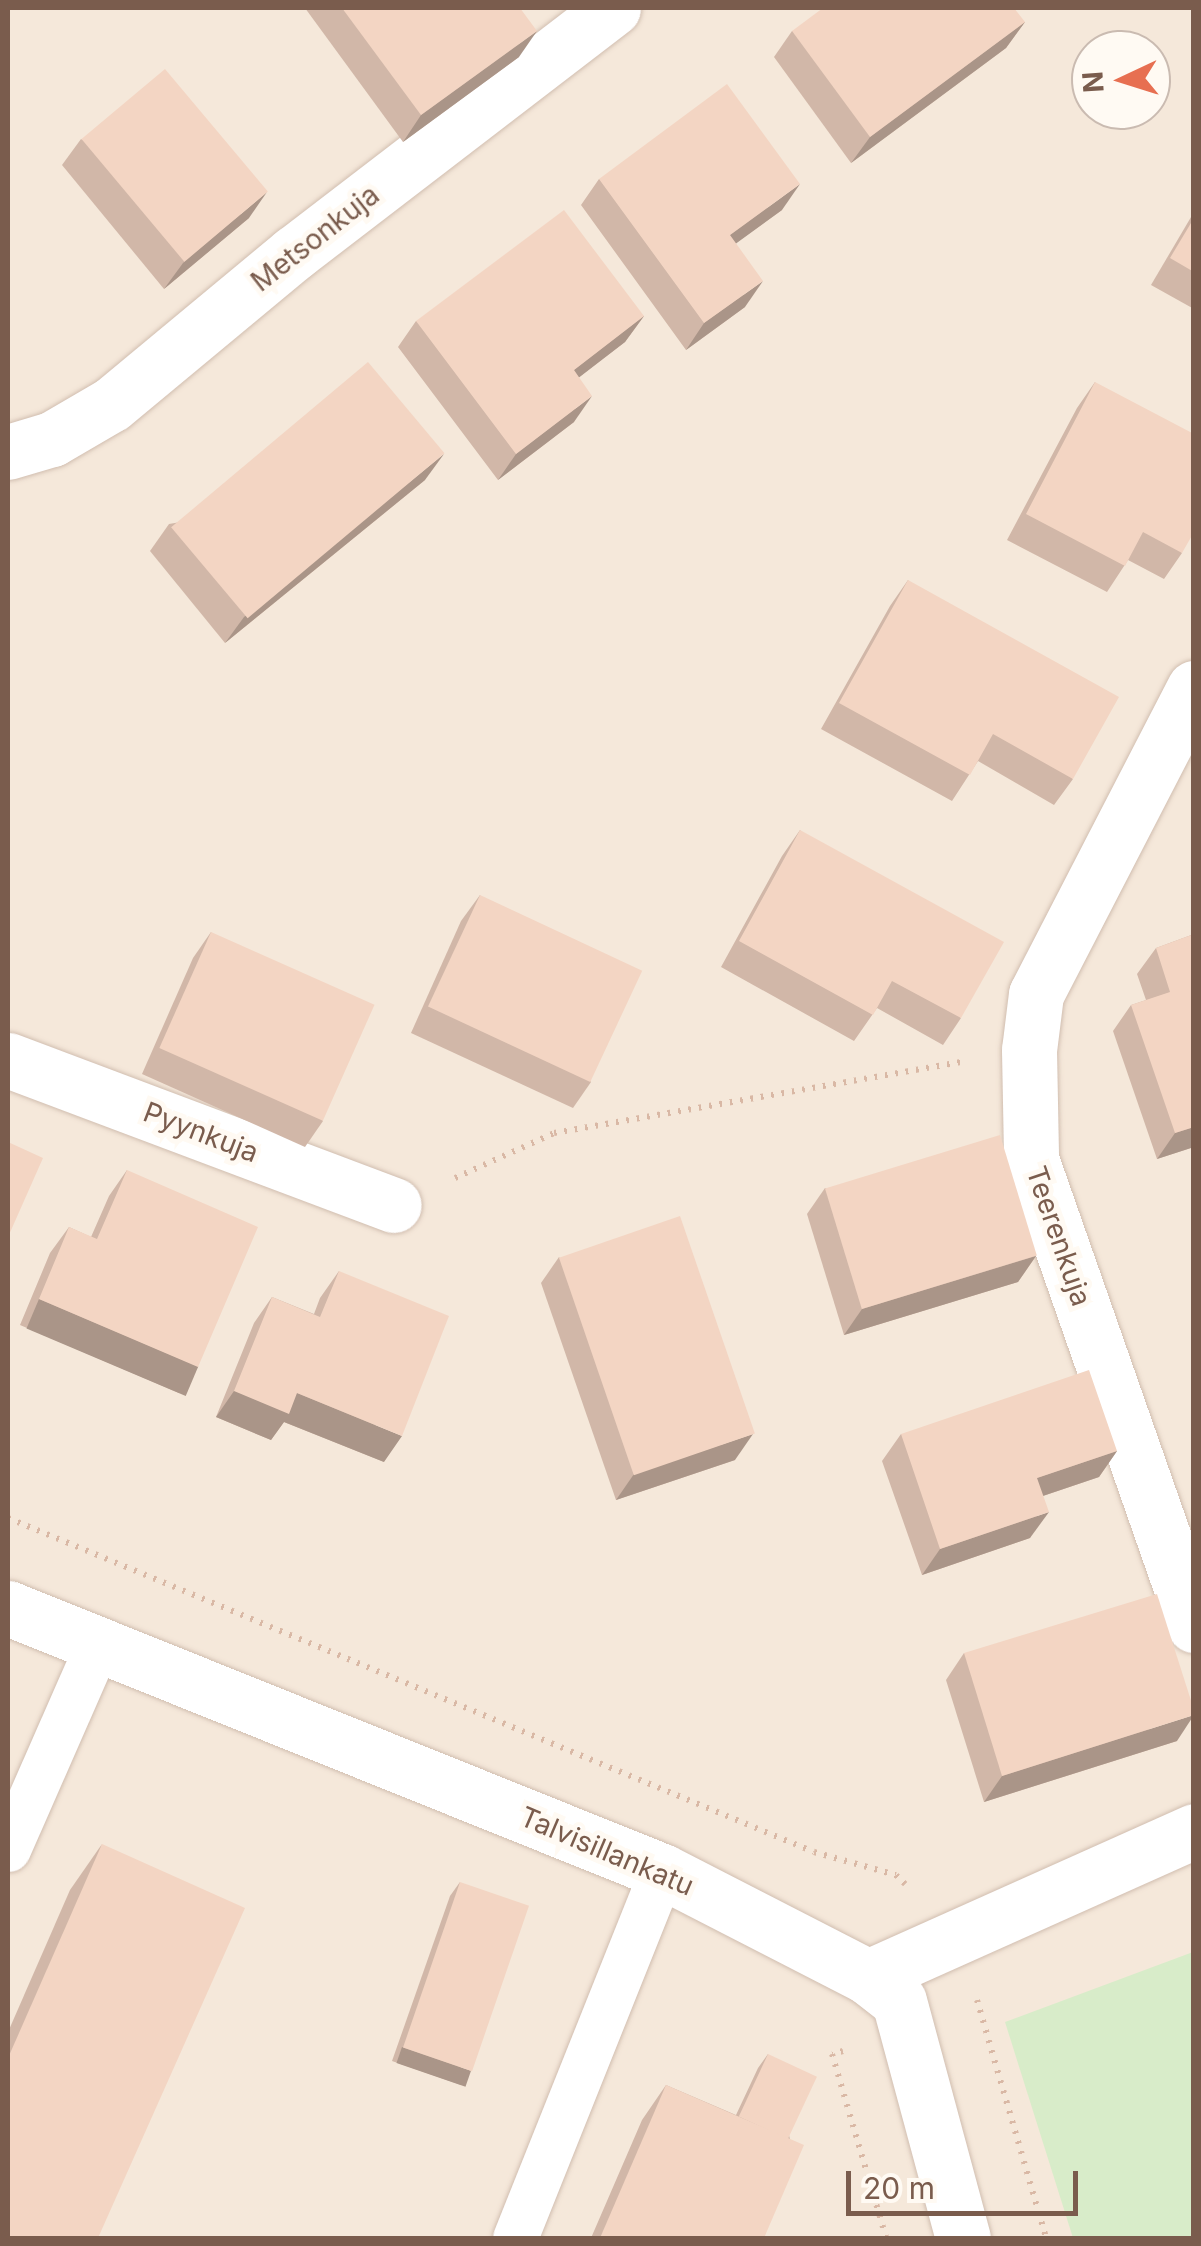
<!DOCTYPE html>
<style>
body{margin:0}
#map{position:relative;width:1201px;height:2246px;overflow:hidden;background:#fdf6ec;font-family:Inter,sans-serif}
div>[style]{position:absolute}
.residential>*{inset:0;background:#f5e8da}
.green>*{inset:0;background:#d8ecc9}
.path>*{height:6px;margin-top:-3px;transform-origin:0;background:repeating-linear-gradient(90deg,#d9b8a5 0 2.5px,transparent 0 10.5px)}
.roads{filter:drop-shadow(0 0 2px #d1beb0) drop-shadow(0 0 2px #d1beb0)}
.service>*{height:45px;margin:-22.5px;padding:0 22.5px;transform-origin:22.5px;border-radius:22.5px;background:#fff}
.minor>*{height:55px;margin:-27.5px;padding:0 27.5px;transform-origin:27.5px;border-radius:27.5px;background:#fff}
.wall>*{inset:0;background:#d1b7a8}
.shaded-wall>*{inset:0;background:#aa9588;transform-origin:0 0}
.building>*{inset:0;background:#f3d5c3;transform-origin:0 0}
span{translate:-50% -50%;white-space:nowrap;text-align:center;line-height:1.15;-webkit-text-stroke:10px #fffaf3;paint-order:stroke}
.street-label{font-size:28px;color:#7a5c4d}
.frame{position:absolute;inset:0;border:10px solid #7a5c4d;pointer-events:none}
.north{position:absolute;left:1071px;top:30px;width:100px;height:100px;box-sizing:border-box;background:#fffaf3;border:2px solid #cabbb1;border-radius:50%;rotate:266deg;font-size:28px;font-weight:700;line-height:40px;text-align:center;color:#7a5c4d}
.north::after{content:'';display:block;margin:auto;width:35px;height:45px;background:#e76f51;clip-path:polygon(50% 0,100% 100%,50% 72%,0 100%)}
.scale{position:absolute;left:846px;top:2171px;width:232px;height:45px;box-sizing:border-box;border:5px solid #7a5c4d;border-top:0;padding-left:12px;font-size:30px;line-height:35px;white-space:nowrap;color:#7a5c4d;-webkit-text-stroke:8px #fffaf3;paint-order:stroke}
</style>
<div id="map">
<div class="residential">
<i style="clip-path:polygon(evenodd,8px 8px,1193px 8px,1193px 2238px,8px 2238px,8px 8px,1091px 50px,1151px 50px,1151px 110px,1091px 110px,1091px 50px)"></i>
</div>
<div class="green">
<i style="clip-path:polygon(1193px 1952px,1193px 2238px,1073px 2238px,1005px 2022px)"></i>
</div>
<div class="path">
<i style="left:455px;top:1178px;width:109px;rotate:-24.4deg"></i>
<i style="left:554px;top:1133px;width:413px;rotate:-9.9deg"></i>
<i style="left:8px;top:1518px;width:872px;rotate:22.51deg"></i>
<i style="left:814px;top:1852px;width:85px;rotate:15.7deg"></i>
<i style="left:896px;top:1875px;width:13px;rotate:45deg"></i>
<i style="left:977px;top:2000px;width:248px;rotate:73.8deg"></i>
<i style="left:843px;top:2051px;width:11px;rotate:165deg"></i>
<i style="left:832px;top:2054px;width:192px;rotate:73.6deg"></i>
</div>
<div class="roads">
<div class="service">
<i style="left:8px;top:1849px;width:224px;rotate:-66.3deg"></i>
<i style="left:515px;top:2238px;width:395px;rotate:-68.2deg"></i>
</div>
<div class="minor">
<i style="left:8px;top:452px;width:46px;rotate:-16.5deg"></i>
<i style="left:52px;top:439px;width:69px;rotate:-30.3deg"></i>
<i style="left:112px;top:404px;width:236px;rotate:-39.7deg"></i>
<i style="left:294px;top:253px;width:402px;rotate:-37.5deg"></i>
<i style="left:1194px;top:688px;width:344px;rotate:117.3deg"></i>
<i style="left:1036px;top:994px;width:56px;rotate:97.1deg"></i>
<i style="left:1029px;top:1050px;width:109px;rotate:88.9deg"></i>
<i style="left:1031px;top:1159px;width:494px;rotate:70.7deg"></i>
<i style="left:8px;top:1060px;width:412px;rotate:20.6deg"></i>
<i style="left:8px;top:1608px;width:705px;rotate:21.91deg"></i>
<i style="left:662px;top:1871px;width:232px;rotate:27.2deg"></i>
<i style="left:868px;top:1977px;width:39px;rotate:38deg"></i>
<i style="left:899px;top:2001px;width:245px;rotate:74.9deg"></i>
<i style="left:868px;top:1977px;width:357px;rotate:-24.1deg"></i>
</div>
</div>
<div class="wall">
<i style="clip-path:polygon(305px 8px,520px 8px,519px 57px,403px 142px)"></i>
<i style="clip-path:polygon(1025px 22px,1006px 48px,851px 163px,774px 57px,792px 31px)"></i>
<i style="clip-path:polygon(81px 139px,249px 218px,164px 289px,62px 165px)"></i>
<i style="clip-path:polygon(599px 179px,782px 210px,736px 243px,745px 307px,686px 350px,581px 205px)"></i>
<i style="clip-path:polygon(1194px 212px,1194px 309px,1151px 285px)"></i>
<i style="clip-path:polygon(644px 316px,625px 342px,579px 377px,574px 422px,498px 480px,398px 347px,416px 321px)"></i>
<i style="clip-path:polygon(1095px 382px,1182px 553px,1164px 579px,1128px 560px,1107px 592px,1007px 540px,1077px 408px)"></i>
<i style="clip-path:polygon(425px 480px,225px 643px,150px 551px,169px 524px)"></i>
<i style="clip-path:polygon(908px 580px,1073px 779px,1054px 805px,978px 761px,952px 801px,821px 729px,890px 606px)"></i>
<i style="clip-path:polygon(800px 830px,961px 1018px,943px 1045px,877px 1008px,854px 1041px,721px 967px,782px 856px)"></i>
<i style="clip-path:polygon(480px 895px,591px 1082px,573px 1108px,411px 1033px,461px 921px)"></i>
<i style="clip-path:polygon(211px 932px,323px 1121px,305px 1147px,142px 1074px,193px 958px)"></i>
<i style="clip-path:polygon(1194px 934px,1194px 1147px,1157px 1159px,1113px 1031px,1131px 1005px,1146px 1000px,1137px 974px,1156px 948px)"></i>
<i style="clip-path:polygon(127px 1170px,198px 1367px,179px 1393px,20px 1325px,50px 1253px,69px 1227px,91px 1237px,109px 1196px)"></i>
<i style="clip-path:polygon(825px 1188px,1036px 1256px,1018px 1282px,844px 1335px,807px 1214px)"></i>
<i style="clip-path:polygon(559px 1257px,735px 1460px,616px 1500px,541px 1283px)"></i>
<i style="clip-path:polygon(339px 1271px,384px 1462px,284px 1422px,271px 1440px,216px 1417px,254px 1323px,272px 1297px,314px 1314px,320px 1298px)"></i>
<i style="clip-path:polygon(901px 1434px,1117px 1451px,1099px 1477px,1043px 1496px,1030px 1538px,922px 1575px,882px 1461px)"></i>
<i style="clip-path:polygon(964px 1653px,1177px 1741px,984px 1802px,946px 1680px)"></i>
<i style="clip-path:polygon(102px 1844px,8px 2238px,8px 2032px,70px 1890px)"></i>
<i style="clip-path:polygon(460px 1882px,461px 2085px,392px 2061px,450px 1896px)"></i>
<i style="clip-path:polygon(768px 2054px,790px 2139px,764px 2238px,591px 2238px,642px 2120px,666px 2085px,736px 2115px,758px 2068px)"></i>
</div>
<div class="shaded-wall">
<i style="clip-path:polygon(1025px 22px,1006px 48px,851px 163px,870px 137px)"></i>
<i style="clip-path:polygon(537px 31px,519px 57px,403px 142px,421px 115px)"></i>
<i style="clip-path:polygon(800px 184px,782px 210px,712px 261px,730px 235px)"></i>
<i style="clip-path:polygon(267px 192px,249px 218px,164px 289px,183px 263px)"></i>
<i style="clip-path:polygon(763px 281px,745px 307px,686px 350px,704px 323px)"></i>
<i style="clip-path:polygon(644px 316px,625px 342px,555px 396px,574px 370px)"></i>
<i style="clip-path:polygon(592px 396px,574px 422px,498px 480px,516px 454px)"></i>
<i style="clip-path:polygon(444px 454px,425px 480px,225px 643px,244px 617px)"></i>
<i style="clip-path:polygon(1194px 1127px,1194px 1147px,1157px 1159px,1175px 1133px)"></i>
<i style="clip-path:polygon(1036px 1256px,1018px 1282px,844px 1335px,862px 1309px)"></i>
<i style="left:39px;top:1299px;width:173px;height:32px;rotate:23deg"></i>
<i style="clip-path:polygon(234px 1391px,297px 1393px,402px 1436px,384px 1462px,284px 1422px,271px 1440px,216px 1417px)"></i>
<i style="clip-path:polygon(753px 1434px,735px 1460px,616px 1500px,634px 1474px)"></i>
<i style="clip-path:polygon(1117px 1451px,1099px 1477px,1019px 1504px,1037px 1478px)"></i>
<i style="clip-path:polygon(1049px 1512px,1030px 1538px,922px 1575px,940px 1549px)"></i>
<i style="clip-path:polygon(1194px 1715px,1177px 1741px,984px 1802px,1002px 1776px)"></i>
<i style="left:402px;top:2047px;width:73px;height:17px;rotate:19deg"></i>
</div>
<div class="building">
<i style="clip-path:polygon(342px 8px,520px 8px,537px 31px,421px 115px)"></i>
<i style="clip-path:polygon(823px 8px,1014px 8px,1025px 22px,870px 137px,792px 31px)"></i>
<i style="left:165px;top:69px;width:160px;height:109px;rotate:50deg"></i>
<i style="clip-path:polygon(727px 84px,800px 184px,730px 235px,763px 281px,704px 323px,599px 179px)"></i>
<i style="clip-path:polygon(564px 210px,644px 316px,574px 370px,592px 396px,516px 454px,416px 321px)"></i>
<i style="clip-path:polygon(1194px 218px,1194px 272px,1170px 258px)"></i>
<i style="left:368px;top:362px;width:119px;height:257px;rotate:50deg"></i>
<i style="clip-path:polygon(1095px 382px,1194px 434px,1194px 532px,1182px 553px,1143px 532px,1125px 566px,1026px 514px)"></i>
<i style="clip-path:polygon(908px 580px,1119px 697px,1073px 779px,993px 734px,970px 775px,839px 703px)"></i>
<i style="clip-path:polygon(800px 830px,1004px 942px,961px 1018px,892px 981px,873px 1015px,739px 941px)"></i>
<i style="left:480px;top:895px;width:179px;height:123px;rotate:25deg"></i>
<i style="left:211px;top:932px;width:179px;height:127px;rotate:24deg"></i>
<i style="clip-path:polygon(1194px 934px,1194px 1127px,1175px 1133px,1131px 1005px,1170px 992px,1156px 948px)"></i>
<i style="left:1000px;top:1135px;width:126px;height:183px;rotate:73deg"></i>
<i style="clip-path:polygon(8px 1142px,43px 1158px,8px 1237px)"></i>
<i style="clip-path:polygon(127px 1170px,258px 1227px,198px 1367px,39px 1299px,69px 1227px,97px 1239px)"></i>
<i style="left:680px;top:1216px;width:230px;height:128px;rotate:71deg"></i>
<i style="clip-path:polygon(339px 1271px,449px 1316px,402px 1436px,297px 1393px,289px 1414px,234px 1391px,272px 1297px,320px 1317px)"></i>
<i style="clip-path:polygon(1089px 1370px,1117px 1451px,1037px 1478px,1049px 1512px,940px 1549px,901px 1434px)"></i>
<i style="clip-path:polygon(1157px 1594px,1194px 1710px,1194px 1715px,1002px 1776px,964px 1653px)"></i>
<i style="clip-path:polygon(102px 1844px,245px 1908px,98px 2238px,8px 2238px,8px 2058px)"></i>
<i style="left:460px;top:1882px;width:73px;height:175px;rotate:19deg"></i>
<i style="left:768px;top:2054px;width:54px;height:69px;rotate:25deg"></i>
<i style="clip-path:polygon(666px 2085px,804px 2145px,764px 2238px,600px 2238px)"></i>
</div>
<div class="street-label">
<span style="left:315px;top:238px;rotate:-38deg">Metsonkuja</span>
<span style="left:201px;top:1132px;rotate:21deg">Pyynkuja</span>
<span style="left:1059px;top:1236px;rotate:71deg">Teerenkuja</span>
<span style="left:607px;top:1851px;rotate:23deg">Talvisillankatu</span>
</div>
<div class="frame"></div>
<div class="north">N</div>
<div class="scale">20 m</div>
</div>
